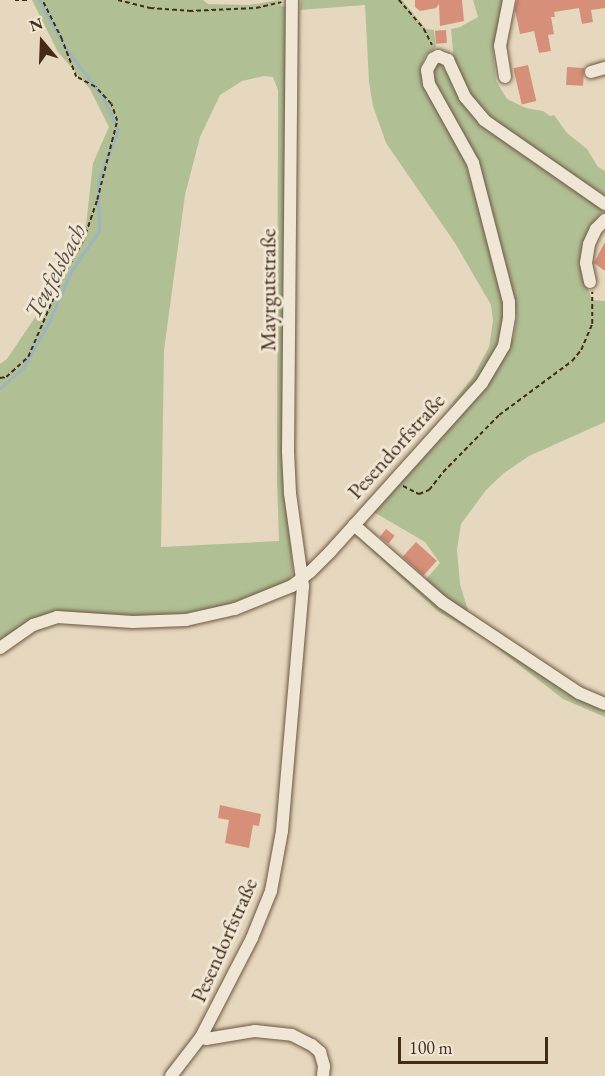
<!DOCTYPE html>
<meta charset="utf-8">
<style>
body{margin:0}
#map{position:relative;width:605px;height:1076px;overflow:hidden;background:#e6d8be;font-family:"EB Garamond",serif}
div>[style]{position:absolute}
.green>*{inset:0;background:#b1bf94}
.stream>*{height:3px;margin:-1.5px;padding:0 1.5px;transform-origin:1.5px;border-radius:1.5px;background:#9cb6bd}
.building>*{inset:0;background:#d68f78;transform-origin:0 0}
.path>*{height:1.5px;margin-top:-0.75px;transform-origin:0;background:repeating-linear-gradient(90deg,#442b18 0 4.5px,transparent 0 7.5px)}
.roads{filter:drop-shadow(0 0 2px #6c5642) drop-shadow(0 0 2px #6c5642)}
.minor>*{height:12px;margin:-6px;padding:0 6px;transform-origin:6px;border-radius:6px;background:#efe6d5}
span{translate:-50% -50%;white-space:nowrap;text-align:center;line-height:1.15;-webkit-text-stroke:6px #efe6d5;paint-order:stroke}
.street-label{font-size:22px;color:#442b18}
.water-label{font-size:24px;color:#5a4e41;font-style:italic}
.north{position:absolute;left:12px;top:12px;width:60px;height:60px;-webkit-text-stroke:4px #efe6d5;paint-order:stroke;rotate:341deg;font-size:16px;font-weight:700;line-height:24px;text-align:center;color:#442b18}
.north::after{content:'';display:block;margin:auto;width:21px;height:27px;background:#442b18;clip-path:polygon(50% 0,100% 100%,50% 72%,0 100%)}
.scale{position:absolute;left:398px;top:1037px;width:150px;height:27px;box-sizing:border-box;border:3px solid #442b18;border-top:0;padding-left:8px;font-size:18px;line-height:21px;white-space:nowrap;color:#442b18;-webkit-text-stroke:4px #efe6d5;paint-order:stroke}
</style>
<div id="map">
<div class="green">
<i style="clip-path:polygon(evenodd,32px 0,203px 0,208px 4px,249px 5px,279px 0,281px 6px,286px 7px,289px 524px,293px 572px,288px 582px,246px 601px,161px 618px,31px 620px,0 642px,0 364px,7px 359px,38px 313px,86px 225px,93px 163px,109px 127px,90px 89px,58px 52px,32px 0,264px 76px,273px 77px,278px 90px,277px 482px,279px 541px,161px 547px,164px 350px,185px 195px,200px 137px,220px 95px,242px 81px,264px 76px)"></i>
<i style="clip-path:polygon(301px 0,402px 0,426px 29px,434px 30px,436px 47px,425px 56px,421px 66px,422px 78px,465px 161px,501px 285px,505px 316px,496px 348px,481px 376px,446px 411px,473px 377px,489px 347px,493px 321px,491px 305px,455px 243px,386px 143px,373px 106px,369px 82px,365px 5px,300px 10px)"></i>
<i style="clip-path:polygon(473px 0,507px 0,493px 49px,496px 81px,507px 99px,526px 108px,543px 111px,550px 116px,554px 115px,567px 133px,587px 149px,598px 167px,605px 171px,605px 196px,488px 116px,468px 93px,454px 62px,451px 29px,460px 27px,478px 17px)"></i>
<i style="clip-path:polygon(441px 64px,473px 117px,603px 210px,586px 234px,579px 262px,592px 300px,605px 301px,605px 422px,529px 456px,504px 473px,486px 490px,461px 524px,457px 550px,460px 584px,470px 617px,571px 684px,605px 702px,605px 717px,563px 699px,486px 639px,439px 612px,356px 536px,366px 530px,423px 583px,440px 563px,425px 542px,372px 511px,493px 377px,514px 337px,517px 316px,514px 295px,489px 200px,481px 174px,431px 75px,434px 66px)"></i>
</div>
<div class="stream">
<i style="left:0;top:388px;width:30px;rotate:-41deg"></i>
<i style="left:23px;top:368px;width:55px;rotate:-60.6deg"></i>
<i style="left:50px;top:320px;width:53px;rotate:-66.8deg"></i>
<i style="left:71px;top:271px;width:49px;rotate:-55deg"></i>
<i style="left:99px;top:231px;width:50px;rotate:-91.1deg"></i>
<i style="left:98px;top:181px;width:55px;rotate:-68.6deg"></i>
<i style="left:118px;top:130px;width:38px;rotate:-115deg"></i>
<i style="left:102px;top:96px;width:63px;rotate:-127.2deg"></i>
<i style="left:64px;top:46px;width:52px;rotate:-118.5deg"></i>
</div>
<div class="building">
<i style="clip-path:polygon(415px 0,462px 0,464px 21px,440px 26px,439px 4px,436px 8px,420px 11px,415px 7px)"></i>
<i style="clip-path:polygon(517px 0,605px 0,605px 8px,591px 10px,593px 22px,582px 24px,579px 8px,554px 12px,555px 17px,551px 17px,554px 34px,548px 35px,551px 51px,539px 53px,534px 31px,520px 34px,515px 10px)"></i>
<i style="left:446px;top:30px;width:13px;height:11px;rotate:86deg"></i>
<i style="left:528px;top:65px;width:37px;height:15px;rotate:77deg"></i>
<i style="left:567px;top:67px;width:17px;height:18px;rotate:3deg"></i>
<i style="clip-path:polygon(605px 242px,605px 271px,594px 263px)"></i>
<i style="left:386px;top:529px;width:11px;height:10px;rotate:38deg"></i>
<i style="left:416px;top:542px;width:28px;height:20px;rotate:42deg"></i>
<i style="clip-path:polygon(220px 805px,261px 814px,259px 826px,253px 825px,249px 848px,225px 843px,229px 820px,218px 818px)"></i>
</div>
<div class="path">
<i style="left:15px;top:0;width:15px"></i>
<i style="left:118px;top:0;width:33px;rotate:14deg"></i>
<i style="left:150px;top:8px;width:39px;rotate:4deg"></i>
<i style="left:189px;top:11px;width:67px;rotate:-2.6deg"></i>
<i style="left:256px;top:8px;width:26px;rotate:-13deg"></i>
<i style="left:399px;top:0;width:38px;rotate:49deg"></i>
<i style="left:424px;top:29px;width:18px;rotate:63deg"></i>
<i style="left:0;top:378px;width:6px;rotate:-9deg"></i>
<i style="left:6px;top:377px;width:30px;rotate:-42deg"></i>
<i style="left:28px;top:357px;width:86px;rotate:-66.7deg"></i>
<i style="left:62px;top:278px;width:43px;rotate:-60.4deg"></i>
<i style="left:83px;top:241px;width:43px;rotate:-71.1deg"></i>
<i style="left:97px;top:200px;width:81px;rotate:-75.8deg"></i>
<i style="left:117px;top:121px;width:18px;rotate:-109deg"></i>
<i style="left:111px;top:104px;width:23px;rotate:-133deg"></i>
<i style="left:95px;top:87px;width:21px;rotate:-152deg"></i>
<i style="left:76px;top:77px;width:40px;rotate:-111deg"></i>
<i style="left:62px;top:40px;width:45px;rotate:-116.6deg"></i>
<i style="left:403px;top:486px;width:18px;rotate:27deg"></i>
<i style="left:419px;top:494px;width:11px;rotate:-22deg"></i>
<i style="left:429px;top:490px;width:23px;rotate:-52deg"></i>
<i style="left:443px;top:472px;width:80px;rotate:-45.5deg"></i>
<i style="left:499px;top:415px;width:91px;rotate:-36.5deg"></i>
<i style="left:572px;top:361px;width:14px;rotate:-51deg"></i>
<i style="left:581px;top:350px;width:28px;rotate:-67deg"></i>
<i style="left:592px;top:324px;width:32px;rotate:-90deg"></i>
</div>
<div class="roads">
<div class="minor">
<i style="left:591px;top:72px;width:15px;rotate:-16deg"></i>
<i style="left:505px;top:77px;width:31px;rotate:-99deg"></i>
<i style="left:500px;top:46px;width:47px;rotate:-78.9deg"></i>
<i style="left:590px;top:282px;width:19px;rotate:-102deg"></i>
<i style="left:586px;top:263px;width:19px;rotate:-81deg"></i>
<i style="left:589px;top:244px;width:17px;rotate:-65deg"></i>
<i style="left:596px;top:229px;width:13px;rotate:-45deg"></i>
<i style="left:354px;top:525px;width:117px;rotate:41.2deg"></i>
<i style="left:442px;top:602px;width:164px;rotate:33.6deg"></i>
<i style="left:579px;top:693px;width:28px;rotate:23deg"></i>
<i style="left:0;top:648px;width:40px;rotate:-34.9deg"></i>
<i style="left:33px;top:625px;width:25px;rotate:-18deg"></i>
<i style="left:57px;top:617px;width:76px;rotate:3.8deg"></i>
<i style="left:133px;top:622px;width:53px;rotate:-2.2deg"></i>
<i style="left:186px;top:620px;width:50px;rotate:-12.7deg"></i>
<i style="left:235px;top:609px;width:61px;rotate:-22deg"></i>
<i style="left:292px;top:586px;width:23px;rotate:-38deg"></i>
<i style="left:310px;top:572px;width:28px;rotate:-45deg"></i>
<i style="left:330px;top:552px;width:227px;rotate:-48deg"></i>
<i style="left:482px;top:383px;width:43px;rotate:-59.3deg"></i>
<i style="left:504px;top:346px;width:29px;rotate:-80deg"></i>
<i style="left:509px;top:317px;width:15px;rotate:-90deg"></i>
<i style="left:509px;top:302px;width:144px;rotate:-104.5deg"></i>
<i style="left:473px;top:163px;width:90px;rotate:-119.1deg"></i>
<i style="left:429px;top:84px;width:14px;rotate:-98deg"></i>
<i style="left:427px;top:70px;width:13px;rotate:-61deg"></i>
<i style="left:433px;top:59px;width:6px;rotate:-31deg"></i>
<i style="left:438px;top:56px;width:11px;rotate:22deg"></i>
<i style="left:448px;top:60px;width:41px;rotate:65.3deg"></i>
<i style="left:465px;top:97px;width:30px;rotate:50deg"></i>
<i style="left:484px;top:120px;width:147px;rotate:34.8deg"></i>
<i style="left:201px;top:1037px;width:5px;rotate:22deg"></i>
<i style="left:206px;top:1039px;width:50px;rotate:-9.3deg"></i>
<i style="left:255px;top:1031px;width:37px;rotate:6deg"></i>
<i style="left:292px;top:1035px;width:22px;rotate:27deg"></i>
<i style="left:312px;top:1045px;width:11px;rotate:41deg"></i>
<i style="left:320px;top:1052px;width:15px;rotate:74deg"></i>
<i style="left:324px;top:1066px;width:10px;rotate:96deg"></i>
<i style="left:171px;top:1076px;width:49px;rotate:-52.4deg"></i>
<i style="left:201px;top:1037px;width:111px;rotate:-62.7deg"></i>
<i style="left:252px;top:938px;width:51px;rotate:-68deg"></i>
<i style="left:271px;top:891px;width:61px;rotate:-79.6deg"></i>
<i style="left:282px;top:831px;width:246px;rotate:-85.1deg"></i>
<i style="left:303px;top:586px;width:94px;rotate:-98deg"></i>
<i style="left:290px;top:493px;width:41px;rotate:-92.8deg"></i>
<i style="left:288px;top:452px;width:452px;rotate:-89.5deg"></i>
</div>
</div>
<div class="street-label">
<span style="left:268px;top:290px;rotate:-90deg">Mayrgutstraße</span>
<span style="left:396px;top:446px;rotate:-48deg">Pesendorfstraße</span>
<span style="left:224px;top:940px;rotate:-66deg">Pesendorfstraße</span>
</div>
<div class="water-label">
<span style="left:55px;top:271px;rotate:-62deg">Teufelsbach</span>
</div>
<div class="north">N</div>
<div class="scale">100 m</div>
</div>
